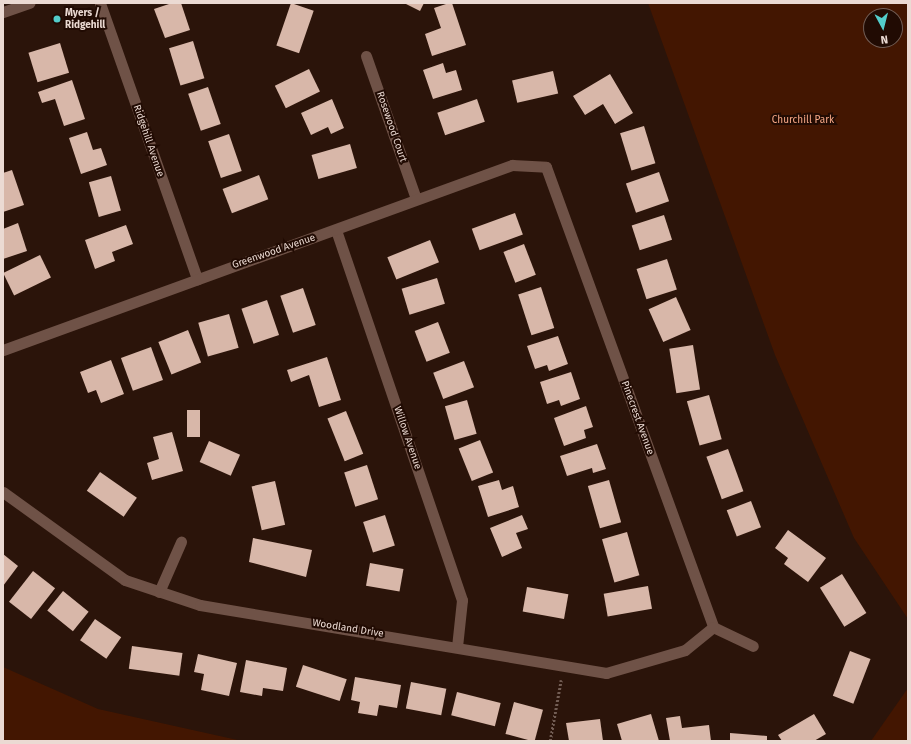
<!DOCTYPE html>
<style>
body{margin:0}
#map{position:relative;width:911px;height:744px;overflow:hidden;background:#2b140a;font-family:"Fira Sans",sans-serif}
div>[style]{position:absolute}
.green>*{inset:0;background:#431601}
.building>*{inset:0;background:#d8b7a9;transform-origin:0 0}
.path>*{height:2.5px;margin-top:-1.25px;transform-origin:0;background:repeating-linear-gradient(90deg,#725d54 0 2px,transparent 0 4px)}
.minor>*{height:11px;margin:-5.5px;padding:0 5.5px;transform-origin:5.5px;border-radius:5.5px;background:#6f5247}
.secondary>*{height:11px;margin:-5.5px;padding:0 5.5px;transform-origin:5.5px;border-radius:5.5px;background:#6f5247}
.dots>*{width:11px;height:11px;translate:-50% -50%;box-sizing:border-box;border:2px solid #210b03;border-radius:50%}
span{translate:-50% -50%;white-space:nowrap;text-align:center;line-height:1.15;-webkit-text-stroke:4px #210b03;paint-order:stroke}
.poi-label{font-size:10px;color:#ebdad3;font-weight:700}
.left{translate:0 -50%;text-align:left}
.park-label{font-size:10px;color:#faaa88}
.street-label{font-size:10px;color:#ebdad3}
.frame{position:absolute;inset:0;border:4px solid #ebdad3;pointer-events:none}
.north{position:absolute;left:863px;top:8px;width:40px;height:40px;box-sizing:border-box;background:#210b03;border:1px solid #725e56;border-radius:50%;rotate:173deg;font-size:11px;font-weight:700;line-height:16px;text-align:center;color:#ebdad3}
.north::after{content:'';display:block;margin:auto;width:14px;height:18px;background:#53cdcb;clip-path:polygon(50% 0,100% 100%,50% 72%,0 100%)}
</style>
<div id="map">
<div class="green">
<i style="clip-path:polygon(evenodd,648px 3px,908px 3px,908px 619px,854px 538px,775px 355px,648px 3px,871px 16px,895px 16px,895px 40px,871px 40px,871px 16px)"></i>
<i style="clip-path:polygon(3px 667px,98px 709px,242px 741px,3px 741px)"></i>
<i style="clip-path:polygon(908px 688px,908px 741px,871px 741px)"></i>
</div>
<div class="building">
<i style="clip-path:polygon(172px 3px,181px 3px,190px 30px,165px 38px,154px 9px)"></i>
<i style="left:291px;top:3px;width:24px;height:45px;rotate:19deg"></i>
<i style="clip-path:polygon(404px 3px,424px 3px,420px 11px)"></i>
<i style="clip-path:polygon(449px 3px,452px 3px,466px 45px,432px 56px,425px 34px,441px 28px,434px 8px)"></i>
<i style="left:193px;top:41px;width:39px;height:25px;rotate:73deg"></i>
<i style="left:60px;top:43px;width:31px;height:33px;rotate:73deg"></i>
<i style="clip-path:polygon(443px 63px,446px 73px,456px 70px,462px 90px,433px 99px,423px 70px)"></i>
<i style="left:309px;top:69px;width:25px;height:38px;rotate:64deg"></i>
<i style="left:553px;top:71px;width:23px;height:42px;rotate:77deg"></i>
<i style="clip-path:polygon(610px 74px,633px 113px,615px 124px,603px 104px,585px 115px,573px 96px)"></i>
<i style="clip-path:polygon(72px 80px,85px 119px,64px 126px,55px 99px,42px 103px,38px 92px)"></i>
<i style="left:208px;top:87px;width:39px;height:21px;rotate:71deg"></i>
<i style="clip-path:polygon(332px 99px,344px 128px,331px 134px,328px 127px,311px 135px,301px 113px)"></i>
<i style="left:477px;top:99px;width:24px;height:42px;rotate:71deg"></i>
<i style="left:644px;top:126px;width:39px;height:25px;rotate:73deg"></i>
<i style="clip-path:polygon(87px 132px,93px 150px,101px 148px,107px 165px,81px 174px,69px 138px)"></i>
<i style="left:229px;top:134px;width:39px;height:22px;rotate:71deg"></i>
<i style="left:350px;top:144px;width:25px;height:40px;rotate:74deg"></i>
<i style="clip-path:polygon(12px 170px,24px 205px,3px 212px,3px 173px)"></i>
<i style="left:659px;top:172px;width:31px;height:35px;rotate:71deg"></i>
<i style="left:259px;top:175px;width:26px;height:39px;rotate:69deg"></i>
<i style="left:111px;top:176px;width:36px;height:23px;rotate:74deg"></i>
<i style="left:515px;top:213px;width:23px;height:46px;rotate:70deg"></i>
<i style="left:664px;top:215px;width:26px;height:34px;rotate:72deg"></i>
<i style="clip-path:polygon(18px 223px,27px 251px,3px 259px,3px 229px)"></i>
<i style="clip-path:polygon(126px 225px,133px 244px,112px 252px,115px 261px,95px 269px,85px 240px)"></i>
<i style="left:430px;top:240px;width:24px;height:46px;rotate:68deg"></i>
<i style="left:524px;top:244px;width:33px;height:22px;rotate:69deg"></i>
<i style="left:40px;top:255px;width:25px;height:41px;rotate:64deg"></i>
<i style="left:667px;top:259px;width:32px;height:32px;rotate:72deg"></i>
<i style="left:437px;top:278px;width:27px;height:37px;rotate:73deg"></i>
<i style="left:541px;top:287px;width:43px;height:24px;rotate:72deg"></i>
<i style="left:303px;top:288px;width:39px;height:24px;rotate:71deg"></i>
<i style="left:676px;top:297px;width:36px;height:30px;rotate:66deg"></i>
<i style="left:267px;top:300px;width:37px;height:27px;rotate:71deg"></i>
<i style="left:229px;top:314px;width:35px;height:32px;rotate:74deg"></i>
<i style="left:438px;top:322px;width:33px;height:25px;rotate:69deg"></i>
<i style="left:188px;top:330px;width:35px;height:32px;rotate:68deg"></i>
<i style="clip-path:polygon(558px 336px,568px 364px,549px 371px,547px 365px,535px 369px,527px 346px)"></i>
<i style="left:693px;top:345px;width:45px;height:24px;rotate:81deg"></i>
<i style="left:151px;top:347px;width:35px;height:32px;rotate:70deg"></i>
<i style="clip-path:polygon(327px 357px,341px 400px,319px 407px,309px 375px,291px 382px,287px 370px)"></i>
<i style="clip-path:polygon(111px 360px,124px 394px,101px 403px,96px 390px,88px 393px,80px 372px)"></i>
<i style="left:464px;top:361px;width:28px;height:33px;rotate:69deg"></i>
<i style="clip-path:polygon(571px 372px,580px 399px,561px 406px,559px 400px,547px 404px,540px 382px)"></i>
<i style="left:709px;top:395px;width:46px;height:23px;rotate:74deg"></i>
<i style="left:467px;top:400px;width:35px;height:23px;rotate:74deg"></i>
<i style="clip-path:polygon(586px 406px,593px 427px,584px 430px,586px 438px,564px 446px,554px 418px)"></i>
<i style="left:200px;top:410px;width:27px;height:13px;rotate:90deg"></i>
<i style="left:346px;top:411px;width:46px;height:20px;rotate:68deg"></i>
<i style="clip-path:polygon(172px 432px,183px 471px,152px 480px,147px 463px,159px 459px,153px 437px)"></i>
<i style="left:480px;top:440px;width:35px;height:23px;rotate:68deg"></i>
<i style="left:209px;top:441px;width:34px;height:23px;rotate:24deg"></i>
<i style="clip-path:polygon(597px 444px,606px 469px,593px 473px,592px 468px,567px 476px,560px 456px)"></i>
<i style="left:728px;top:449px;width:45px;height:23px;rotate:70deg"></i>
<i style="left:367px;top:465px;width:36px;height:24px;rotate:72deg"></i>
<i style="left:100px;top:472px;width:45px;height:23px;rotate:35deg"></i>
<i style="clip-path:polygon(499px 480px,502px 490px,513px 486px,519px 507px,488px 517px,478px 486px)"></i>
<i style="left:609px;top:480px;width:44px;height:22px;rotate:74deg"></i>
<i style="left:275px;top:481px;width:45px;height:24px;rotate:77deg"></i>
<i style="left:751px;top:501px;width:28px;height:26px;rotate:69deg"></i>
<i style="left:385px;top:515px;width:32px;height:23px;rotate:72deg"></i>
<i style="clip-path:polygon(522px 515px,528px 529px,516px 533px,522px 548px,502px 557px,490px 528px)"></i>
<i style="clip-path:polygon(788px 530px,826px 558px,808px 582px,784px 564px,788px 558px,775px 548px)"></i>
<i style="left:627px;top:532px;width:45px;height:26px;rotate:74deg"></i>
<i style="clip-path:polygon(253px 538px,312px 550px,306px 577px,249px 562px)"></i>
<i style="clip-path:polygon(3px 554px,18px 566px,3px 586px)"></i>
<i style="left:370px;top:563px;width:34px;height:23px;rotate:10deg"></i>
<i style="left:33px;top:571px;width:28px;height:39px;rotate:38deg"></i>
<i style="left:842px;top:574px;width:46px;height:26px;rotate:58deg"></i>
<i style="left:648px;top:586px;width:23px;height:45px;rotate:80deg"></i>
<i style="left:527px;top:587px;width:42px;height:25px;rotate:10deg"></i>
<i style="left:63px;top:591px;width:33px;height:25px;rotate:39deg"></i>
<i style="left:95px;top:619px;width:32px;height:26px;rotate:35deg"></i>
<i style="left:132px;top:646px;width:51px;height:23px;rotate:8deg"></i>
<i style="left:850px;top:651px;width:22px;height:48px;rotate:21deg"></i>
<i style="clip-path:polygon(198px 654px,237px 663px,229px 696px,201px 690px,204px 674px,194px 672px)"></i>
<i style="clip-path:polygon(246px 660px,287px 668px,283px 691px,263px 688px,262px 696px,240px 692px)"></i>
<i style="left:303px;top:665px;width:46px;height:23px;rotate:18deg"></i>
<i style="clip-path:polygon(355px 677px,401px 685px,397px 708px,379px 705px,377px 716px,358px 713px,360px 702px,351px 700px)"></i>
<i style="left:411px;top:682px;width:36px;height:27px;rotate:11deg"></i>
<i style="left:457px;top:692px;width:45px;height:24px;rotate:14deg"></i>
<i style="left:514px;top:702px;width:30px;height:33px;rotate:15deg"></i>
<i style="clip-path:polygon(651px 714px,659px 741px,622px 741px,617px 724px)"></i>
<i style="clip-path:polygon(814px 714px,826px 734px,814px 741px,782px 741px,778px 735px)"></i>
<i style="clip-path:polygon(680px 716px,682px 728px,709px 725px,711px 741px,670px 741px,666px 718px)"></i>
<i style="clip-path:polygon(600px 719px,603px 741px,569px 741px,566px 723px)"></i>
<i style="clip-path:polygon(730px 733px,767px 736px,767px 741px,730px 741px)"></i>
</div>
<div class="path">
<i style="left:550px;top:741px;width:62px;rotate:-79.8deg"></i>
</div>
<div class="minor">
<i style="left:100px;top:3px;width:293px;rotate:70.6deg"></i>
<i style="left:366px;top:56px;width:151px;rotate:70.7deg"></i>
<i style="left:336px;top:230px;width:391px;rotate:71.2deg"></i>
<i style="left:462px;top:600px;width:47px;rotate:96.1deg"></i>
<i style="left:3px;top:350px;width:542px;rotate:-19.97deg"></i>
<i style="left:512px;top:165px;width:34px;rotate:3deg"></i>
<i style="left:546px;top:167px;width:489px;rotate:70deg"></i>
<i style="left:713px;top:627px;width:44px;rotate:25.4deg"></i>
<i style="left:3px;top:492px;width:150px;rotate:35.8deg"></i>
<i style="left:125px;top:580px;width:79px;rotate:18.4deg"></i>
<i style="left:200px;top:605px;width:412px;rotate:9.5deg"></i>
<i style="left:606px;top:673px;width:82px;rotate:-16.2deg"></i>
<i style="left:685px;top:650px;width:36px;rotate:-39deg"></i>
<i style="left:159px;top:592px;width:55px;rotate:-66.3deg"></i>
</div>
<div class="secondary">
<i style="left:3px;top:12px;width:28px;rotate:-19deg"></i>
</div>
<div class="dots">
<i style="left:57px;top:19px;background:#53cdcb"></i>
</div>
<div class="poi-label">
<span class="left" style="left:65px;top:19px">Myers /<br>Ridgehill</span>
</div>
<div class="park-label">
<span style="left:803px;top:121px">Churchill Park</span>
</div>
<div class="street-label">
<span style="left:391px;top:127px;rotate:71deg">Rosewood Court</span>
<span style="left:148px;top:141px;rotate:71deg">Ridgehill Avenue</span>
<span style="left:274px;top:252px;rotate:-19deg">Greenwood Avenue</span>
<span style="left:637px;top:418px;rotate:70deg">Pinecrest Avenue</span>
<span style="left:407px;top:438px;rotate:71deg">Willow Avenue</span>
<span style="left:348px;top:629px;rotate:9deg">Woodland Drive</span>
</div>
<div class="frame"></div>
<div class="north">N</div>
</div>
